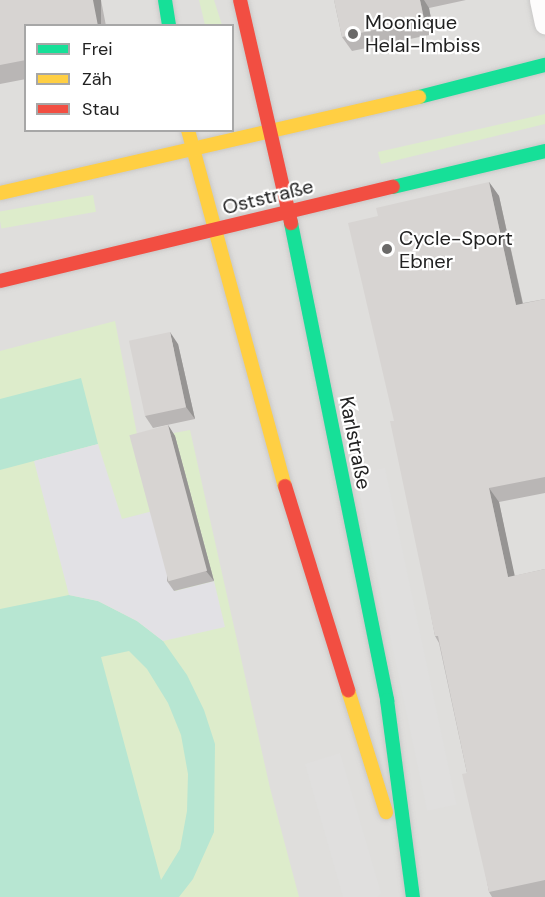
<!DOCTYPE html>
<meta charset="utf-8">
<style>
body{margin:0}
#map{position:relative;width:545px;height:897px;overflow:hidden;background:#f0eeeb;font-family:"DM Sans",sans-serif}
div>[style]{position:absolute}
.residential>*{inset:0;background:#dfdedc}
.grass>*{inset:0;background:#ddeccb;transform-origin:0 0}
.pitch>*{inset:0;background:#b7e6d2}
.parking>*{inset:0;background:#e0dfde;transform-origin:0 0}
.plaza>*{inset:0;background:#e2e1e5}
.roads{filter:drop-shadow(0 0 2px #c9c8c7) drop-shadow(0 0 2px #c9c8c7)}
.lane>*{height:21px;margin:-10.5px;padding:0 10.5px;transform-origin:10.5px;border-radius:10.5px;background:#fdfcfc}
.fast>*{height:14px;margin:-7px;padding:0 7px;transform-origin:7px;border-radius:7px;background:#16e098}
.slow>*{height:14px;margin:-7px;padding:0 7px;transform-origin:7px;border-radius:7px;background:#ffcf43}
.jam>*{height:14px;margin:-7px;padding:0 7px;transform-origin:7px;border-radius:7px;background:#f24e42}
.wall>*{inset:0;background:#b9b6b5}
.shaded-wall>*{inset:0;background:#969493;transform-origin:0 0}
.building>*{inset:0;background:#d7d4d2;transform-origin:0 0}
.dots>*{width:16px;height:16px;translate:-50% -50%;box-sizing:border-box;border:3px solid #fff;border-radius:50%}
span{translate:-50% -50%;white-space:nowrap;text-align:center;line-height:1.15;-webkit-text-stroke:4.5px #fff;paint-order:stroke}
.poi-label{font-size:20px;color:#222}
.left{translate:0 -50%;text-align:left}
.street-label{font-size:20px;color:#222}
.legend{position:absolute;left:24px;top:24px;width:210px;height:108px;box-sizing:border-box;background:#fff;border:2px solid #a7a7a7;margin:0;padding:8px 10px;list-style:none;font-size:18px;color:#222}
.legend li{display:flex;align-items:center;gap:12px;height:30px}
.legend b{width:30px;border:2px solid #a7a7a7}
</style>
<div id="map">
<div class="residential">
<i style="clip-path:polygon(evenodd,0 0,545px 0,545px 897px,0 897px,0 0,26px 26px,232px 26px,232px 130px,26px 130px,26px 26px)"></i>
</div>
<div class="grass">
<i style="clip-path:polygon(199px 0,214px 0,222px 25px,205px 25px)"></i>
<i style="clip-path:polygon(545px 114px,545px 124px,381px 164px,378px 152px)"></i>
<i style="left:93px;top:195px;width:17px;height:96px;rotate:80deg"></i>
<i style="clip-path:polygon(115px 321px,137px 434px,147px 438px,190px 430px,270px 788px,299px 897px,0 897px,0 351px)"></i>
</div>
<div class="pitch">
<i style="clip-path:polygon(81px 378px,98px 444px,0 470px,0 399px)"></i>
<i style="clip-path:polygon(evenodd,69px 595px,98px 601px,137px 621px,163px 641px,187px 675px,204px 710px,215px 744px,214px 832px,193px 879px,179px 897px,0 897px,0 609px,69px 595px,129px 651px,147px 669px,168px 703px,181px 735px,188px 774px,187px 811px,180px 849px,161px 880px,101px 657px,129px 651px)"></i>
</div>
<div class="parking">
<i style="left:385px;top:468px;width:344px;height:30px;rotate:78deg"></i>
<i style="clip-path:polygon(340px 753px,381px 893px,377px 897px,343px 897px,305px 764px)"></i>
</div>
<div class="plaza">
<i style="clip-path:polygon(98px 444px,122px 519px,153px 511px,175px 591px,214px 581px,225px 627px,163px 641px,137px 621px,98px 601px,69px 595px,34px 461px)"></i>
</div>
<div class="roads">
<div class="lane">
<i style="left:540px;top:0;width:24px;rotate:78deg"></i>
</div>
<div class="fast">
<i style="left:165px;top:0;width:26px;rotate:81deg"></i>
<i style="left:419px;top:97px;width:130px;rotate:-14.3deg"></i>
<i style="left:393px;top:187px;width:156px;rotate:-13.3deg"></i>
<i style="left:291px;top:223px;width:487px;rotate:78.6deg"></i>
<i style="left:387px;top:700px;width:199px;rotate:82.5deg"></i>
</div>
<div class="slow">
<i style="left:188px;top:130px;width:369px;rotate:74.8deg"></i>
<i style="left:0;top:193px;width:430px;rotate:-12.9deg"></i>
<i style="left:348px;top:690px;width:128px;rotate:72.7deg"></i>
</div>
<div class="jam">
<i style="left:240px;top:0;width:229px;rotate:77.1deg"></i>
<i style="left:0;top:281px;width:404px;rotate:-13.5deg"></i>
<i style="left:285px;top:486px;width:214px;rotate:72.8deg"></i>
</div>
</div>
<div class="wall">
<i style="clip-path:polygon(0 0,101px 0,106px 26px,26px 26px,26px 79px,0 84px)"></i>
<i style="clip-path:polygon(334px 0,466px 0,429px 8px,434px 34px,352px 51px,342px 37px)"></i>
<i style="clip-path:polygon(489px 182px,499px 196px,523px 303px,545px 299px,545px 493px,499px 502px,514px 576px,545px 569px,545px 897px,492px 897px,489px 892px,467px 773px,439px 643px,435px 636px,394px 421px)"></i>
<i style="clip-path:polygon(178px 344px,195px 419px,153px 428px,145px 416px)"></i>
<i style="clip-path:polygon(168px 425px,175px 436px,214px 581px,174px 591px,167px 581px)"></i>
</div>
<div class="shaded-wall">
<i style="left:93px;top:0;width:8px;height:26px"></i>
<i style="clip-path:polygon(420px 0,424px 0,429px 8px,434px 34px,424px 19px)"></i>
<i style="clip-path:polygon(489px 182px,499px 196px,526px 319px,516px 305px)"></i>
<i style="clip-path:polygon(170px 332px,178px 344px,195px 419px,186px 407px)"></i>
<i style="clip-path:polygon(168px 425px,175px 436px,214px 581px,206px 571px)"></i>
<i style="clip-path:polygon(489px 488px,499px 502px,518px 591px,508px 577px)"></i>
</div>
<div class="building">
<i style="clip-path:polygon(0 0,93px 0,98px 26px,26px 26px,26px 60px,0 65px)"></i>
<i style="clip-path:polygon(334px 0,420px 0,424px 19px,342px 37px)"></i>
<i style="clip-path:polygon(489px 182px,516px 305px,545px 299px,545px 477px,489px 488px,508px 577px,545px 569px,545px 880px,489px 892px,462px 774px,467px 773px,438px 636px,435px 636px,390px 421px,394px 421px,348px 223px,378px 216px,376px 208px)"></i>
<i style="left:170px;top:332px;width:77px;height:42px;rotate:78deg"></i>
<i style="left:168px;top:425px;width:151px;height:40px;rotate:75deg"></i>
</div>
<div class="dots">
<i style="left:353px;top:34px;background:#6a6968"></i>
<i style="left:387px;top:249px;background:#6a6968"></i>
</div>
<div class="poi-label">
<span class="left" style="left:365px;top:34px">Moonique<br>Helal-Imbiss</span>
<span class="left" style="left:399px;top:250px">Cycle-Sport<br>Ebner</span>
</div>
<div class="street-label">
<span style="left:268px;top:197px;rotate:-14deg">Oststraße</span>
<span style="left:355px;top:443px;rotate:79deg">Karlstraße</span>
</div>
<ul class="legend">
<li><b style="height:8px;background:#16e098"></b>Frei</li>
<li><b style="height:8px;background:#ffcf43"></b>Zäh</li>
<li><b style="height:8px;background:#f24e42"></b>Stau</li>
</ul>
</div>
